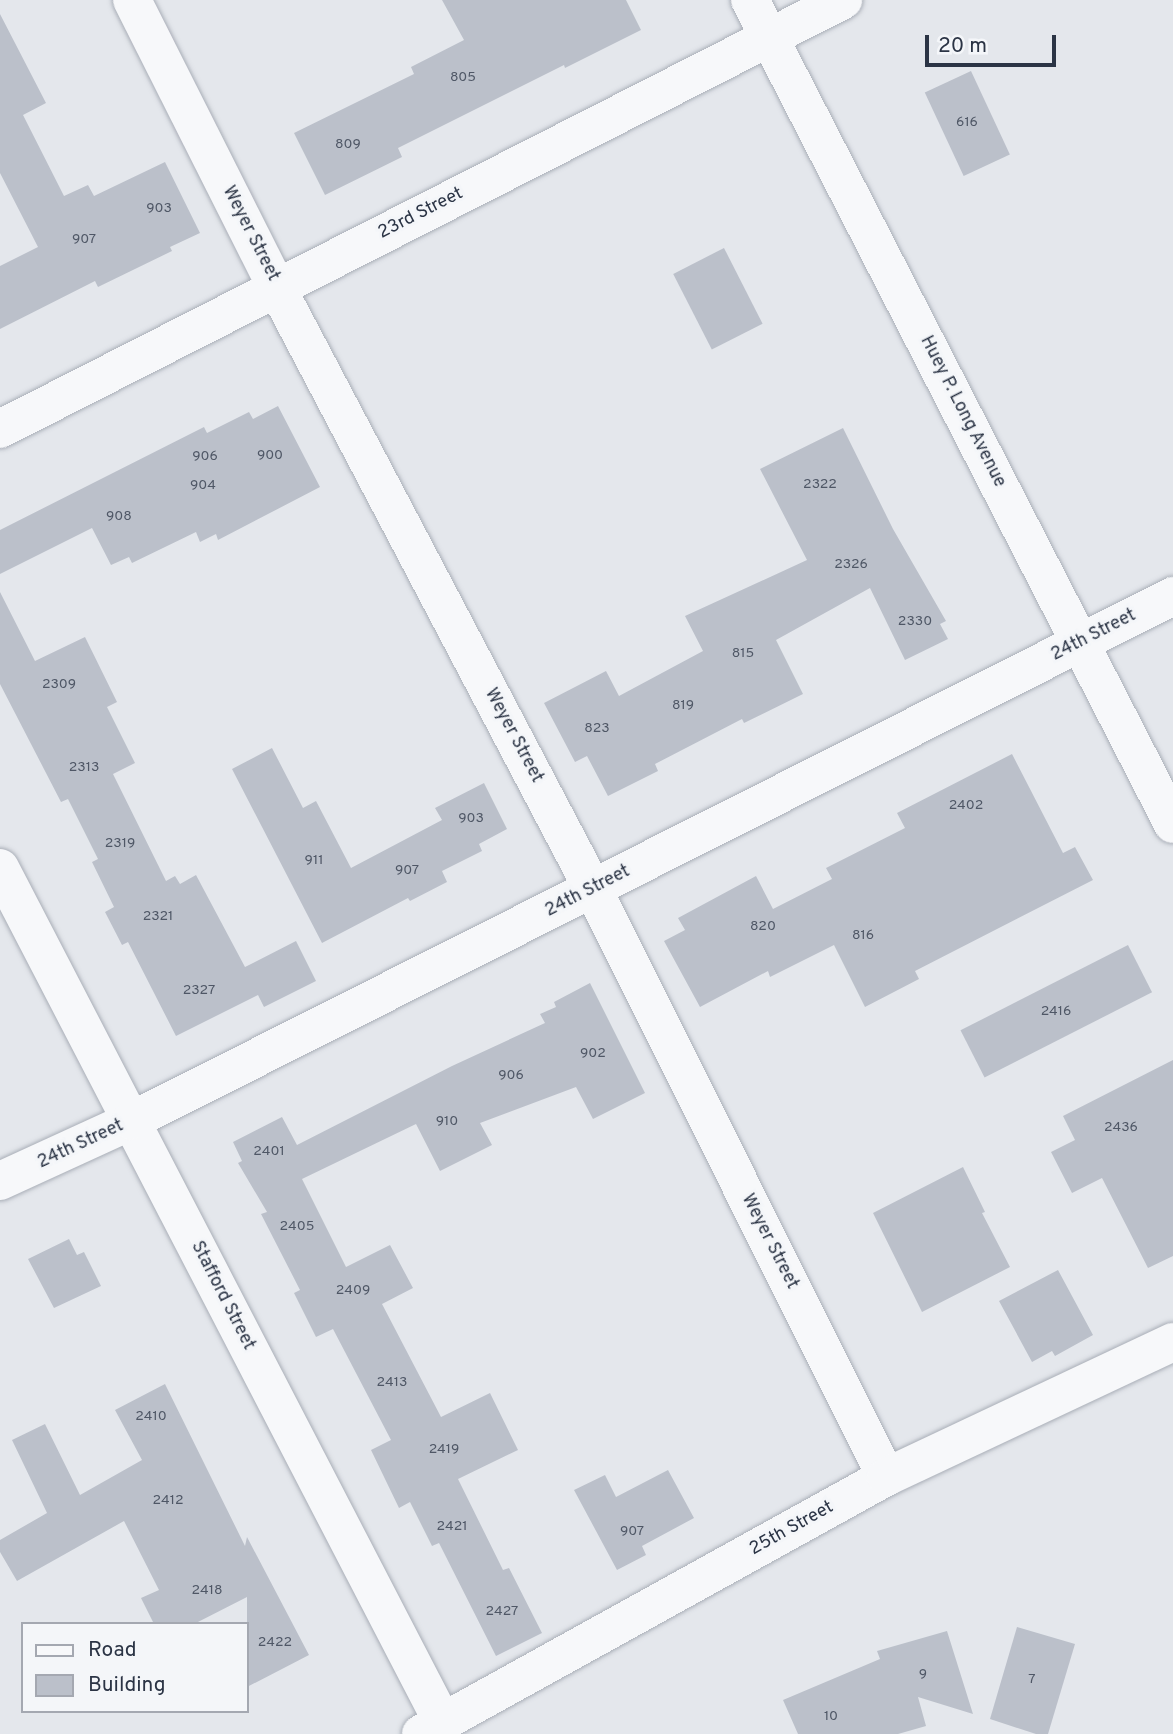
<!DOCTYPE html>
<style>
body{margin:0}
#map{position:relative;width:1173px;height:1734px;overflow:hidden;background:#e4e7ec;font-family:Overpass,sans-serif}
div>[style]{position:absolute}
.building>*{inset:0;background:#bbc0ca;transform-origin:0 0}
.roads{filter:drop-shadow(0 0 2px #a9aeb7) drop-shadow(0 0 2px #a9aeb7)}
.minor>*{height:38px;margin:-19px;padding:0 19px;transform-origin:19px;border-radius:19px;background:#f7f8fa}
.tertiary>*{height:38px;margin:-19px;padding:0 19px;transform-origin:19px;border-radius:19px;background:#f7f8fa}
span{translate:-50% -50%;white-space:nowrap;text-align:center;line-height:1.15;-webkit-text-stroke:6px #f4f6f9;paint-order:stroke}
.number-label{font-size:14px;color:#4f5766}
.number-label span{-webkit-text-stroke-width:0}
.street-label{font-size:18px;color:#2b3445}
.legend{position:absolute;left:21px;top:1622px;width:228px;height:91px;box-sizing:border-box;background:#f4f6f9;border:2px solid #a4a8b1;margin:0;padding:9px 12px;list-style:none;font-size:21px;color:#2b3445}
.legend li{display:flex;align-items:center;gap:14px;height:35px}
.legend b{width:35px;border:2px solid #a4a8b1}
.scale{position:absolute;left:925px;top:35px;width:131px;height:32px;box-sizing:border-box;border:4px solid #2b3445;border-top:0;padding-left:9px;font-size:21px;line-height:24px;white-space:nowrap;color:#2b3445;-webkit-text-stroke:5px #f4f6f9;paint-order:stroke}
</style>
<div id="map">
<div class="building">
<i style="clip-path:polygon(442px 0,626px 0,641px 30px,565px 68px,564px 65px,398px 148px,402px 157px,325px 195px,294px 133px,414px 74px,411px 67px,464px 40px)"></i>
<i style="clip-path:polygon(0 14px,46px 103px,23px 115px,64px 196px,88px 185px,94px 196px,165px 162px,200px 233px,170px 247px,172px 251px,98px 287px,95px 281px,0 329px,0 266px,38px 247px,0 173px)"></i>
<i style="left:971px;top:71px;width:92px;height:51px;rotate:65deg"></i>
<i style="left:724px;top:248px;width:85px;height:57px;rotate:63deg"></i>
<i style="clip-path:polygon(278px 406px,320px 487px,218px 540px,216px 534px,200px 542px,196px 532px,132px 563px,129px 557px,111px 565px,92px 528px,0 574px,0 530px,204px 427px,207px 433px,249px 412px,253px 419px)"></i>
<i style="clip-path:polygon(843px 428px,893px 529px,946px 621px,940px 624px,948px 639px,905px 660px,870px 588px,776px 640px,803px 694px,744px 723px,742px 719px,655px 764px,658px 771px,608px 796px,587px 756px,575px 762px,544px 703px,606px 671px,619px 696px,703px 651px,685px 616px,807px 560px,760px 469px)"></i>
<i style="clip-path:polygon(0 592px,35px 661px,85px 637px,117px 702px,107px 707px,135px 763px,113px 774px,166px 881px,175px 876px,180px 884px,196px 875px,245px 967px,296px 941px,316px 981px,264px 1007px,258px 995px,176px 1036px,128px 942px,122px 945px,105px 912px,114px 907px,92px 862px,98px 859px,68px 799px,61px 802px,0 684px)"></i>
<i style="clip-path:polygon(272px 748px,303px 808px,316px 801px,351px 868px,442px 820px,435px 808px,484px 783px,507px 829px,479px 844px,482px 851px,442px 871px,447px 882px,410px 901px,408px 898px,322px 943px,232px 769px)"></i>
<i style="clip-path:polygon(1012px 754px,1063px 853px,1075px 847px,1093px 880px,915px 971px,919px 979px,865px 1007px,834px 945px,770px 977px,768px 971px,700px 1007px,664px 941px,685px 930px,678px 918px,756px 876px,773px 909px,832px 879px,826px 868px,905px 828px,897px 813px)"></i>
<i style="left:1128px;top:945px;width:53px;height:188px;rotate:63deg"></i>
<i style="clip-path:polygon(590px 983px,645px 1093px,593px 1119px,576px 1087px,480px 1123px,492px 1145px,440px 1171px,416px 1124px,302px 1179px,346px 1267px,390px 1245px,413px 1288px,382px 1304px,441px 1417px,490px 1393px,518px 1450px,458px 1479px,503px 1570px,509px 1568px,542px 1633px,496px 1656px,439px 1543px,432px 1546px,410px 1502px,399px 1508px,371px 1450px,391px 1440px,333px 1329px,316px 1337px,294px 1293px,300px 1290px,261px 1214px,267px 1212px,238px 1163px,242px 1161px,233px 1142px,282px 1117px,297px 1145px,452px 1066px,545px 1023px,540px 1014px,556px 1007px,554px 1002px)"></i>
<i style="clip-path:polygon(1173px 1060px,1173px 1256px,1148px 1268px,1102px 1178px,1072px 1193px,1051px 1152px,1075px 1140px,1063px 1116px)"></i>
<i style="clip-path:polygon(963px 1167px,985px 1212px,982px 1213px,1010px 1267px,922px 1312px,873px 1213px)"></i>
<i style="clip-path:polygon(69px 1239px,77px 1255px,84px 1252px,101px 1286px,54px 1308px,28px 1259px)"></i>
<i style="clip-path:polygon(1058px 1270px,1093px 1335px,1055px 1356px,1052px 1351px,1032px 1362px,999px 1301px)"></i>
<i style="clip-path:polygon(165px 1384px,245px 1546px,247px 1537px,309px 1655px,247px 1687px,247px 1597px,194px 1624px,154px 1624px,141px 1598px,159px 1590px,124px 1521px,17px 1581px,0 1552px,0 1540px,47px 1513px,12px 1440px,45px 1424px,80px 1495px,142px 1460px,115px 1410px)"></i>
<i style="clip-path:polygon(668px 1470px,694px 1518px,642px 1546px,646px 1555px,617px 1570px,574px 1490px,605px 1475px,616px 1497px)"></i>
<i style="clip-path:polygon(1017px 1627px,1075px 1644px,1048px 1734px,1036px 1734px,990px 1719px)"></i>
<i style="clip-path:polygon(947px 1631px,973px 1714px,918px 1697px,926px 1726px,898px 1734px,798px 1734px,783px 1700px,880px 1659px,877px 1651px)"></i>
</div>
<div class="roads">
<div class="minor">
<i style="left:132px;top:0;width:322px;rotate:63.3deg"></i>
<i style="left:277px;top:288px;width:679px;rotate:62.27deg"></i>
<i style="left:593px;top:889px;width:657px;rotate:63.51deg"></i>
<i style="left:750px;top:0;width:926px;rotate:62.83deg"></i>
<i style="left:0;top:868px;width:963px;rotate:62.61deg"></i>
<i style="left:0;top:1181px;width:144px;rotate:-24.6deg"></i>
<i style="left:131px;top:1121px;width:1167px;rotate:-26.74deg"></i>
<i style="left:421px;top:1734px;width:531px;rotate:-28.93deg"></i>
<i style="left:886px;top:1477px;width:317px;rotate:-25.2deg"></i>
</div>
<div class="tertiary">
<i style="left:0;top:429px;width:946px;rotate:-26.97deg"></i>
</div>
</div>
<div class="number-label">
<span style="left:463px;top:78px">805</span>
<span style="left:967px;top:123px">616</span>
<span style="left:348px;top:145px">809</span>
<span style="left:159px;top:209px">903</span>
<span style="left:84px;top:240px">907</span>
<span style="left:270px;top:456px">900</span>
<span style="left:205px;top:457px">906</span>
<span style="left:820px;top:485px">2322</span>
<span style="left:203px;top:486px">904</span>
<span style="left:119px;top:517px">908</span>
<span style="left:851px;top:565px">2326</span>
<span style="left:915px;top:622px">2330</span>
<span style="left:743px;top:654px">815</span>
<span style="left:59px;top:685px">2309</span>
<span style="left:683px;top:706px">819</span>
<span style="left:597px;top:729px">823</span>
<span style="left:84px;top:768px">2313</span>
<span style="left:966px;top:806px">2402</span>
<span style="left:471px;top:819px">903</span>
<span style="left:120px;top:844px">2319</span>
<span style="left:314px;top:861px">911</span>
<span style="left:407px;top:871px">907</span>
<span style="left:158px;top:917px">2321</span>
<span style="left:763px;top:927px">820</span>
<span style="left:863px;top:936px">816</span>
<span style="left:199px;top:991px">2327</span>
<span style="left:1056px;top:1012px">2416</span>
<span style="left:593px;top:1054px">902</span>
<span style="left:511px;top:1076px">906</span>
<span style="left:447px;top:1122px">910</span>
<span style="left:1121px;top:1128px">2436</span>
<span style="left:269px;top:1152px">2401</span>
<span style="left:297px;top:1227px">2405</span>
<span style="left:353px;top:1291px">2409</span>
<span style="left:392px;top:1383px">2413</span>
<span style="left:151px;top:1417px">2410</span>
<span style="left:444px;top:1450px">2419</span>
<span style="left:168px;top:1501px">2412</span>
<span style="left:452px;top:1527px">2421</span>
<span style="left:632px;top:1532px">907</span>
<span style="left:207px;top:1591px">2418</span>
<span style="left:502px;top:1612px">2427</span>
<span style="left:275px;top:1643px">2422</span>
<span style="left:923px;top:1675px">9</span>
<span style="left:1032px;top:1680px">7</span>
<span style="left:831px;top:1717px">10</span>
</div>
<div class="street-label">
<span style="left:421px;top:214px;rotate:-27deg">23rd Street</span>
<span style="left:250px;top:234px;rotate:63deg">Weyer Street</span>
<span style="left:962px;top:412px;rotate:63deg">Huey P. Long Avenue</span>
<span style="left:1094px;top:636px;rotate:-27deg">24th Street</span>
<span style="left:513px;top:736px;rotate:62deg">Weyer Street</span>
<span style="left:588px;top:892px;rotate:-27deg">24th Street</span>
<span style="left:81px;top:1145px;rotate:-25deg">24th Street</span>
<span style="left:769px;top:1242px;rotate:63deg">Weyer Street</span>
<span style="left:222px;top:1296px;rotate:63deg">Stafford Street</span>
<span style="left:792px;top:1529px;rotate:-29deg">25th Street</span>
</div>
<ul class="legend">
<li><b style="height:9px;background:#f7f8fa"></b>Road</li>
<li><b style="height:19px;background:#bbc0ca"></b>Building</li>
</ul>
<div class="scale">20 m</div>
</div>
